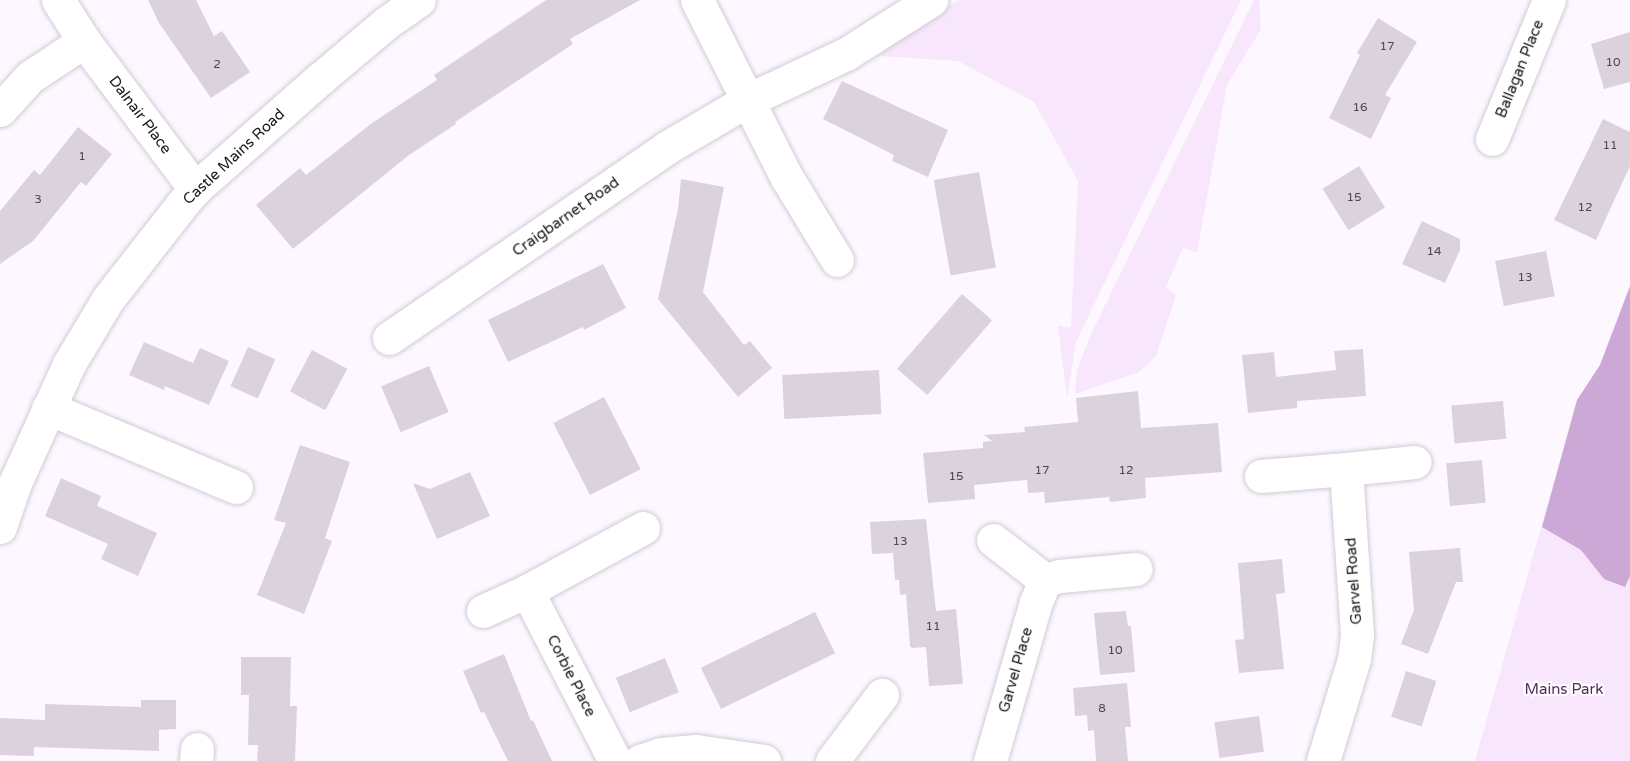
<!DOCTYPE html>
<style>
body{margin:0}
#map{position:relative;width:1630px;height:761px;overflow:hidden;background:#fdf8ff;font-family:"Varela Round",sans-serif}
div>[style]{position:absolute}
.green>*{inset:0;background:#f7e6fc}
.forest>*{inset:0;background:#cca8d6}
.building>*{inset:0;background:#dbd2dd;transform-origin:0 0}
.roads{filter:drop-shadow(0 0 2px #d3cad5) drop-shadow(0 0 2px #d3cad5)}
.minor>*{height:33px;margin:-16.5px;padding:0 16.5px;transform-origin:16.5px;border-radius:16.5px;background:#fff}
span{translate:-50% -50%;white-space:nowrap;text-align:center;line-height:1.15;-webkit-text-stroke:4.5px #fff;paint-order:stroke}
.number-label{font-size:12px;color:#4b464c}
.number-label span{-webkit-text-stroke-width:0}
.street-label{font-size:15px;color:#1b171b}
.park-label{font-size:15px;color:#552961}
</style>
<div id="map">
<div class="green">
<i style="clip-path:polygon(959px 0,1241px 0,1076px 342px,1067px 398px,1058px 326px,1071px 328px,1078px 181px,1034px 102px,958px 61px,881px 56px,882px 44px)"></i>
<i style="clip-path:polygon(1254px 0,1259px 0,1261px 29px,1227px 85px,1197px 253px,1183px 248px,1166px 287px,1176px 295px,1156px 356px,1139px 372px,1075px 394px,1077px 370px,1090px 336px)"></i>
<i style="clip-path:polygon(1630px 286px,1630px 761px,1475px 761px,1577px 400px,1600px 365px)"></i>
</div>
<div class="forest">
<i style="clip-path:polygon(1630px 286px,1630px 576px,1625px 587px,1604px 579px,1581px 550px,1542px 527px,1577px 400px,1600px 365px)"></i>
</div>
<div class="building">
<i style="clip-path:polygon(148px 0,196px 0,214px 36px,222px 31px,250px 72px,211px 98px,159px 23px)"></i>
<i style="clip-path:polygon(546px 0,640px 0,570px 39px,573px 44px,455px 122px,456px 124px,409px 155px,293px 249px,256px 205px,300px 168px,306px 175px,372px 123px,437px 80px,434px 75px)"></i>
<i style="clip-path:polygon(1378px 18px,1417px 42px,1385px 95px,1391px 98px,1371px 139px,1329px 118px,1360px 55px,1357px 53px)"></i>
<i style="clip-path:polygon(1630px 32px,1630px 82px,1604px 89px,1591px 44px)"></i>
<i style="clip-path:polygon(842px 81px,948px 130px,928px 177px,892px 161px,894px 155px,823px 119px)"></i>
<i style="clip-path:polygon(1603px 119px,1630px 132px,1630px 166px,1596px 240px,1554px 220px)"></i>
<i style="clip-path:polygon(78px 127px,112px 154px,86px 186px,81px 182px,33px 241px,0 264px,0 211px,34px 170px,40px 175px)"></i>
<i style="left:1359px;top:166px;width:49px;height:43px;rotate:58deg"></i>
<i style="left:979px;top:172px;width:97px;height:46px;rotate:80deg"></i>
<i style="clip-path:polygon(681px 179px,724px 187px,703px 292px,744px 345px,750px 341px,772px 368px,738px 397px,658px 299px,678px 209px)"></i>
<i style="clip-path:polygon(1422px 221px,1460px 239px,1460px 250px,1445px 283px,1402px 264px)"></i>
<i style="left:1546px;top:251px;width:46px;height:52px;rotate:79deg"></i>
<i style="clip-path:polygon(603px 264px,626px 308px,584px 330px,583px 327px,508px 362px,488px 320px)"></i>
<i style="left:962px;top:294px;width:40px;height:99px;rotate:41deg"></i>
<i style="clip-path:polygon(144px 342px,193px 363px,200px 348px,229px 361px,209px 405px,165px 386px,164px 390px,129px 375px)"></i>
<i style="left:248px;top:347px;width:30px;height:43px;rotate:24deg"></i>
<i style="clip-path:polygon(1363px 349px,1366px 396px,1297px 401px,1297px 408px,1248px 413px,1242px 355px,1274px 352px,1276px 377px,1336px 370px,1334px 351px)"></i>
<i style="left:312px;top:350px;width:40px;height:47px;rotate:28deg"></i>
<i style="left:429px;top:366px;width:50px;height:52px;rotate:67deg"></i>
<i style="left:879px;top:370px;width:44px;height:97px;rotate:87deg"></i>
<i style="clip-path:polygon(1138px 391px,1141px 428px,1218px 423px,1222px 472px,1145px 478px,1146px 498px,1110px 502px,1109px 497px,1045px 503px,1044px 492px,1028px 493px,1027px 480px,974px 485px,975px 499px,928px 503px,923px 453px,983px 448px,983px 442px,992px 441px,984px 435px,1025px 432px,1024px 427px,1078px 422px,1076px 398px)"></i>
<i style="left:604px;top:397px;width:81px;height:57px;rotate:63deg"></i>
<i style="left:1503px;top:401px;width:38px;height:52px;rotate:85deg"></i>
<i style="clip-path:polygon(300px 445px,350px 462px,325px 538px,332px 541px,304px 614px,257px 595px,286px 523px,274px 520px)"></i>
<i style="left:1482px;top:460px;width:43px;height:36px;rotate:85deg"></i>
<i style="clip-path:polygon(470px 472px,490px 516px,437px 539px,413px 483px,430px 489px)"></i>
<i style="clip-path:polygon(61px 478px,101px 496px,97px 506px,157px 533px,138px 576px,101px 559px,108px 544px,45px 516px)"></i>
<i style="clip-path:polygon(926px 519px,936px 611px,956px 609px,963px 684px,929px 686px,926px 647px,912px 648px,910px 646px,906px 594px,900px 595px,899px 580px,895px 580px,893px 553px,872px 554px,870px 522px)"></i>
<i style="clip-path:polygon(1460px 548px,1463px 582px,1456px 582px,1428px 654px,1401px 644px,1414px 610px,1409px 552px)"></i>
<i style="clip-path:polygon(1282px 559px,1285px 593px,1276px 594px,1284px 669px,1239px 673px,1235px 640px,1244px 639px,1238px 563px)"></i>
<i style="clip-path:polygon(1126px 611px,1128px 626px,1131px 626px,1135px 672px,1100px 675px,1094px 613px)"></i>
<i style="left:815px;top:612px;width:46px;height:127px;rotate:64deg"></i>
<i style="clip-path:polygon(504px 654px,531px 721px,533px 720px,552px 761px,508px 761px,484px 712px,481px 713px,463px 671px)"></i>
<i style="clip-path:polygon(241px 657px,291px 657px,290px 706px,297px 706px,295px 761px,257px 761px,258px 745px,248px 745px,249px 695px,241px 695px)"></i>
<i style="left:665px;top:658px;width:37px;height:53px;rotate:68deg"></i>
<i style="left:1406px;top:671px;width:32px;height:48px;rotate:18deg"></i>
<i style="clip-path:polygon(1127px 683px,1131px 727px,1125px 727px,1128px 761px,1096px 761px,1094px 730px,1088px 731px,1087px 715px,1075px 716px,1073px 688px)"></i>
<i style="clip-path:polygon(141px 700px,176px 700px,176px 729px,159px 730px,159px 751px,34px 747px,34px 756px,0 755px,0 718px,45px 720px,45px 704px,141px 707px)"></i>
<i style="left:1259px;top:716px;width:36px;height:45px;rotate:82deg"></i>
</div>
<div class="roads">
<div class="minor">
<i style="left:58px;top:0;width:49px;rotate:57.6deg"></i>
<i style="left:84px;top:41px;width:185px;rotate:53.1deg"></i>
<i style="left:697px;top:0;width:199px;rotate:63.2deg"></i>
<i style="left:787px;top:178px;width:96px;rotate:58.6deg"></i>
<i style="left:0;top:110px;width:45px;rotate:-47.7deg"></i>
<i style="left:30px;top:77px;width:65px;rotate:-33.7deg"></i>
<i style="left:1492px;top:139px;width:150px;rotate:-67.7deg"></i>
<i style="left:389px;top:338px;width:336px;rotate:-34.4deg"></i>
<i style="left:666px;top:148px;width:93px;rotate:-30.4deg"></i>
<i style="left:746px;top:101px;width:110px;rotate:-25.2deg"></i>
<i style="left:846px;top:54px;width:101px;rotate:-32.4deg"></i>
<i style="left:48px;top:408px;width:204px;rotate:22.8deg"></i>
<i style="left:1346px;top:469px;width:69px;rotate:-5.8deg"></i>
<i style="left:1261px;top:476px;width:85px;rotate:-4.7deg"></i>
<i style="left:1346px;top:469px;width:166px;rotate:86.2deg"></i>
<i style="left:1357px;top:635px;width:24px;rotate:97deg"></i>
<i style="left:1354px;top:659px;width:107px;rotate:106.9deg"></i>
<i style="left:0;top:527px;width:46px;rotate:-71.2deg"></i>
<i style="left:15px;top:483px;width:131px;rotate:-65.6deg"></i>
<i style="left:69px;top:364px;width:76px;rotate:-59deg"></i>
<i style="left:108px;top:299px;width:122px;rotate:-52deg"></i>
<i style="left:183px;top:203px;width:18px;rotate:-49deg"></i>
<i style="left:195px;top:189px;width:168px;rotate:-41.4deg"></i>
<i style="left:321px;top:78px;width:85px;rotate:-40.2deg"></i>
<i style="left:386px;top:23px;width:40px;rotate:-34.9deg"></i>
<i style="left:993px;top:540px;width:66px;rotate:37.6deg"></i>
<i style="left:527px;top:591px;width:191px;rotate:62.6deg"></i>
<i style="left:483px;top:611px;width:48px;rotate:-24.4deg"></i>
<i style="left:527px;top:591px;width:132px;rotate:-28.5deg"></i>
<i style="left:196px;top:761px;width:12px;rotate:-85deg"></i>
<i style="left:640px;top:761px;width:22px;rotate:-18deg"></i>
<i style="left:661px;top:754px;width:35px;rotate:-5deg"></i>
<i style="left:696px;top:751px;width:69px;rotate:8.4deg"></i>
<i style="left:832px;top:761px;width:83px;rotate:-52.9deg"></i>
<i style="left:990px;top:761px;width:166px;rotate:-73.9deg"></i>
<i style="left:1036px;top:602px;width:24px;rotate:-68deg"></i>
<i style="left:1045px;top:580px;width:16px;rotate:-15deg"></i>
<i style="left:1060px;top:576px;width:76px;rotate:-5.3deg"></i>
</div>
</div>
<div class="number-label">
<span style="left:1387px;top:47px">17</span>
<span style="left:1613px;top:63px">10</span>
<span style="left:217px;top:65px">2</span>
<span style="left:1360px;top:108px">16</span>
<span style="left:1610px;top:146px">11</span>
<span style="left:82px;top:157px">1</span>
<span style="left:1354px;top:198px">15</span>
<span style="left:38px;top:200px">3</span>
<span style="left:1585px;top:208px">12</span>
<span style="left:1434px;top:252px">14</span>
<span style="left:1525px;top:278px">13</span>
<span style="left:1042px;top:471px">17</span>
<span style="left:1126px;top:471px">12</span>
<span style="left:956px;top:477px">15</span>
<span style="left:900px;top:542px">13</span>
<span style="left:933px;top:627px">11</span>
<span style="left:1115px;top:651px">10</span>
<span style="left:1102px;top:709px">8</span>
</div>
<div class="street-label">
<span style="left:1520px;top:69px;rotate:-68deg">Ballagan Place</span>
<span style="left:140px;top:115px;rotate:53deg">Dalnair Place</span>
<span style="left:234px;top:157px;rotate:-43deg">Castle Mains Road</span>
<span style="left:566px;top:217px;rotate:-35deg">Craigbarnet Road</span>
<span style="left:1354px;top:581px;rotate:-94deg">Garvel Road</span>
<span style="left:1016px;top:670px;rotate:-74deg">Garvel Place</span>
<span style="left:571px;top:676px;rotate:63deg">Corbie Place</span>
</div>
<div class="park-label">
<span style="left:1564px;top:690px">Mains Park</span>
</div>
</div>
